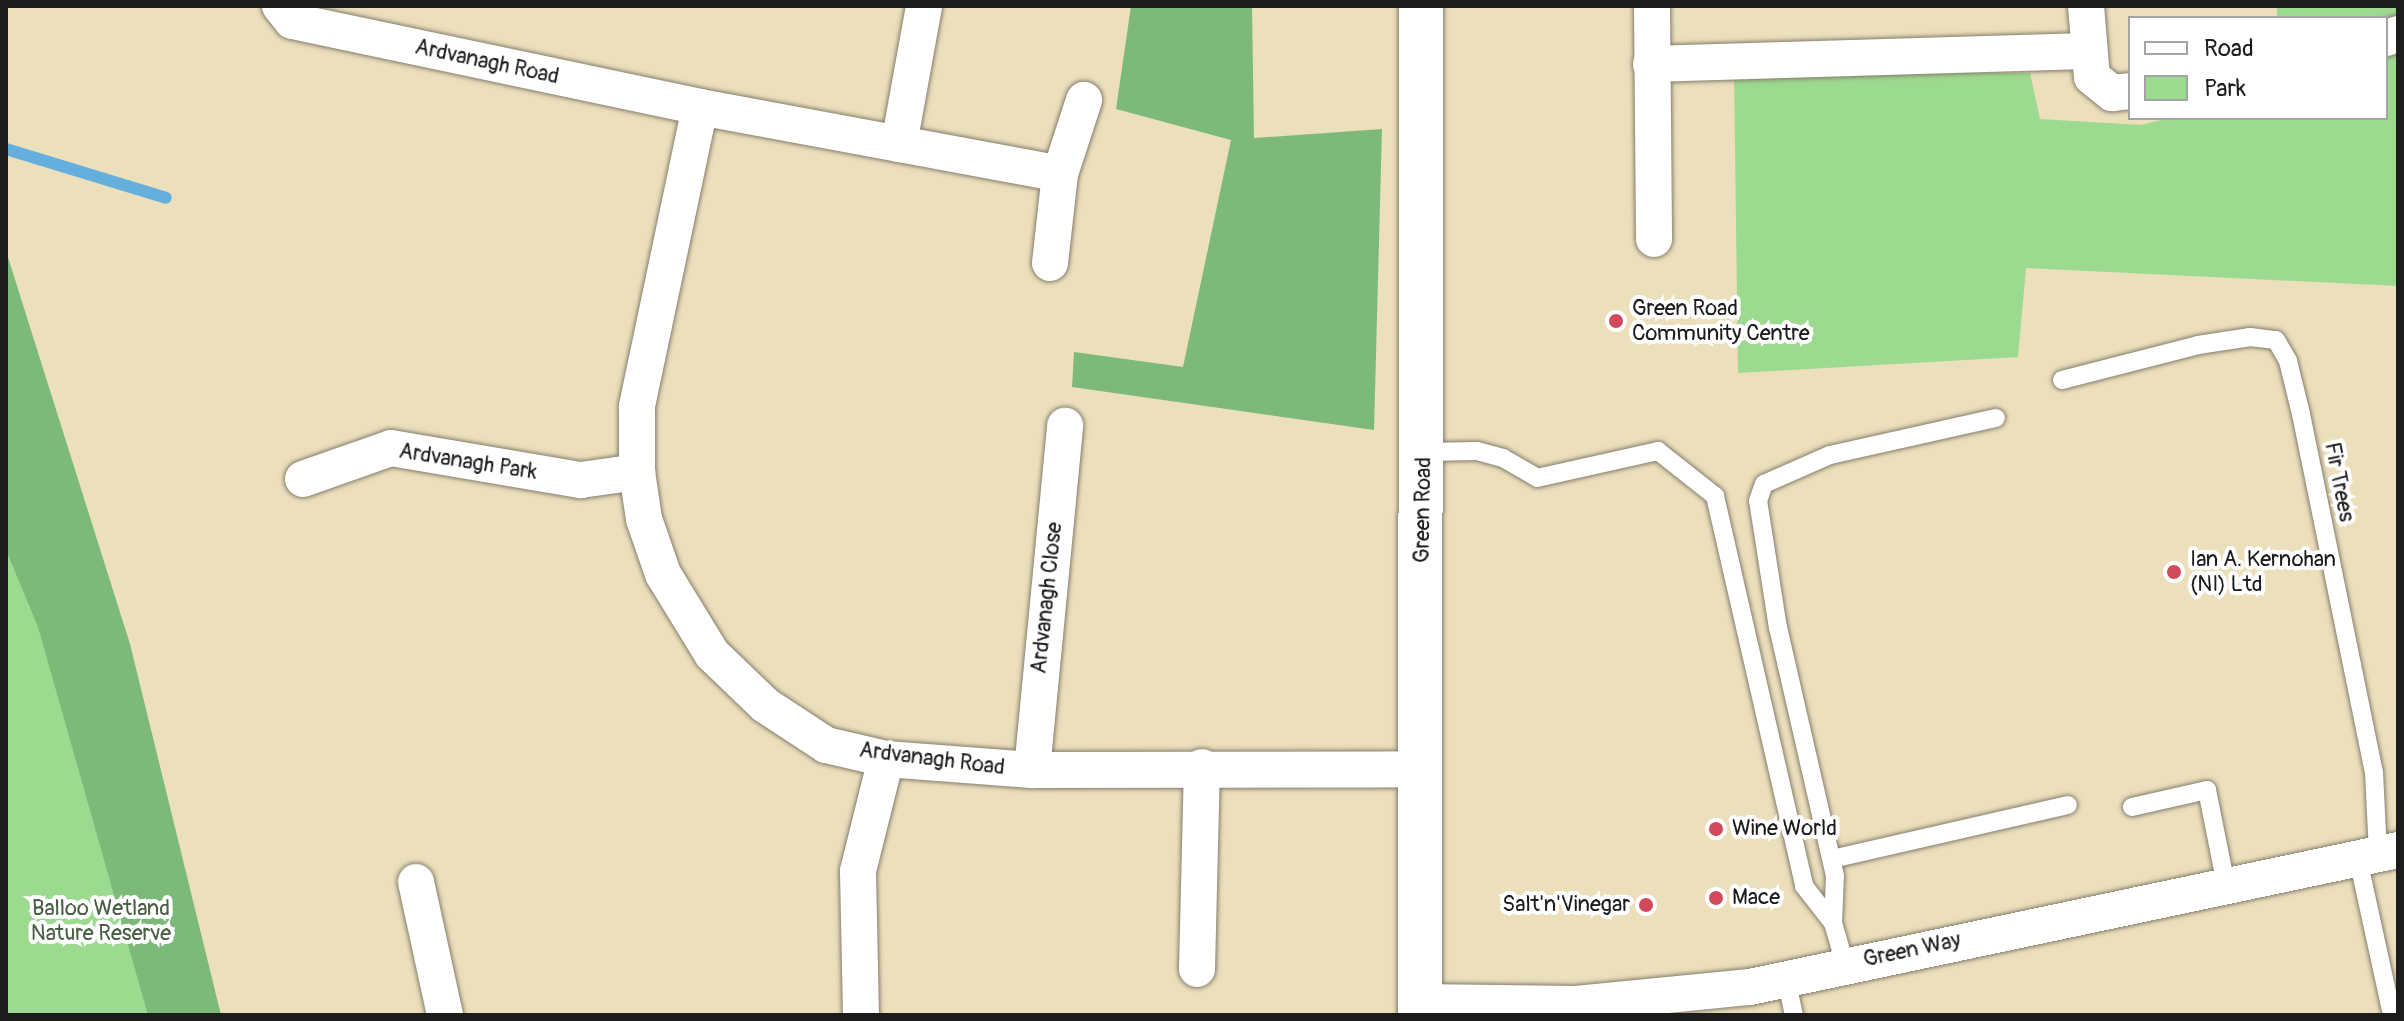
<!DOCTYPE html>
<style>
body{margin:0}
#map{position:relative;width:2404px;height:1021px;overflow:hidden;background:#ecdfbc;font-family:Pangolin,sans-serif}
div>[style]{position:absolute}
.green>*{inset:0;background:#9cda8f}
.forest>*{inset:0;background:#7dba7a}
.stream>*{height:12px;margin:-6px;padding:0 6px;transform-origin:6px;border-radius:6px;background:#64afdd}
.roads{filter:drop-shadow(0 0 2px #847e6c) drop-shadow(0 0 2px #847e6c)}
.service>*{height:18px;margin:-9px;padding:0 9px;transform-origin:9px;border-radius:9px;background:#fff}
.minor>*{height:36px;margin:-18px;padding:0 18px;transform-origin:18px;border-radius:18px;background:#fff}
.tertiary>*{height:44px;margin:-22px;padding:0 22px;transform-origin:22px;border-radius:22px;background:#fff}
.dots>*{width:22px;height:22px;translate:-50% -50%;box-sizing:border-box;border:4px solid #fff;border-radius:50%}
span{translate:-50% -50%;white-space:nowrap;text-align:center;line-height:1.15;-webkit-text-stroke:8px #fff;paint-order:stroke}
.street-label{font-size:22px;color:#1c1c1c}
.poi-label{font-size:22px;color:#1c1c1c}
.left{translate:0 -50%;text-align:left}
.right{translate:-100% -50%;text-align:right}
.park-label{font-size:22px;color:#495e44}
.frame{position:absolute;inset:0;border:8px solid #1c1c1c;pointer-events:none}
.legend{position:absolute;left:2128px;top:16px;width:260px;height:104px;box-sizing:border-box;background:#fff;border:2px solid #a4a4a4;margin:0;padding:10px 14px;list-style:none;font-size:24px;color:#1c1c1c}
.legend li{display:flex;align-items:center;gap:16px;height:40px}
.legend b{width:40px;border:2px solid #a4a4a4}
</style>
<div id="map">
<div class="green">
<i style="clip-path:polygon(2277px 6px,2398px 6px,2398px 286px,2026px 268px,2018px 357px,1738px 373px,1734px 72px,2030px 73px,2040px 119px,2141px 125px,2169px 118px,2386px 118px,2386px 18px,2277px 18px)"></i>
<i style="clip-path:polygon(6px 252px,221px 1015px,6px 1015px)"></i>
</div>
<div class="forest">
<i style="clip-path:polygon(1131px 6px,1252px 6px,1254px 138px,1382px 129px,1374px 430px,1072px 387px,1074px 352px,1183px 367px,1231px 140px,1116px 109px)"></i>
<i style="clip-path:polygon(6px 251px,130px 644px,221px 1015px,148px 1015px,38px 627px,6px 550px)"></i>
</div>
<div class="stream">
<i style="left:6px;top:149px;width:167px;rotate:17deg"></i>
</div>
<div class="roads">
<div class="service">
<i style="left:2062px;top:380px;width:140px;rotate:-14.4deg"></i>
<i style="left:2198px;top:345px;width:53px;rotate:-8.7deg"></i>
<i style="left:2250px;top:337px;width:26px;rotate:7deg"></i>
<i style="left:2276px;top:340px;width:24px;rotate:60deg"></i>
<i style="left:2288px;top:361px;width:55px;rotate:76.2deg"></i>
<i style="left:2301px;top:414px;width:365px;rotate:78.5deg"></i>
<i style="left:2374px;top:772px;width:82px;rotate:87.2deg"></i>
<i style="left:1424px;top:452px;width:53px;rotate:-1.1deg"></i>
<i style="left:1477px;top:451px;width:27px;rotate:15deg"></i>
<i style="left:1503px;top:458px;width:39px;rotate:30deg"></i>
<i style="left:1537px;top:478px;width:124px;rotate:-12.6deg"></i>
<i style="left:1658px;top:451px;width:73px;rotate:38.3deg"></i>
<i style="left:1715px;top:496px;width:400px;rotate:77.1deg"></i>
<i style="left:1804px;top:886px;width:47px;rotate:51.9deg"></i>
<i style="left:2132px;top:807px;width:77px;rotate:-12.8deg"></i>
<i style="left:2207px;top:790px;width:97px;rotate:78.7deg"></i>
<i style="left:1832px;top:859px;width:242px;rotate:-12.9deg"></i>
<i style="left:2358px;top:859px;width:160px;rotate:77.7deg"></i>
<i style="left:1845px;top:964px;width:43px;rotate:-106.3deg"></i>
<i style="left:1833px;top:923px;width:47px;rotate:-87.6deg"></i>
<i style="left:1835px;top:876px;width:254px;rotate:-102.9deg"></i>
<i style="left:1778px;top:628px;width:129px;rotate:-98.9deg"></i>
<i style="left:1758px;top:501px;width:18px;rotate:-71deg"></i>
<i style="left:1764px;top:484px;width:72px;rotate:-23.7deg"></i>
<i style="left:1830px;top:455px;width:170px;rotate:-12.6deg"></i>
<i style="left:1786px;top:978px;width:38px;rotate:78deg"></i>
</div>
<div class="minor">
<i style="left:280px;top:6px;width:19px;rotate:51deg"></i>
<i style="left:292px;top:21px;width:417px;rotate:11.9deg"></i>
<i style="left:700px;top:107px;width:366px;rotate:10.5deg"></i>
<i style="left:1652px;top:6px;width:233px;rotate:89.5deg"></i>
<i style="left:2086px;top:6px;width:71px;rotate:85.2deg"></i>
<i style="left:2092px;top:77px;width:26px;rotate:39deg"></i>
<i style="left:2112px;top:93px;width:18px;rotate:-6deg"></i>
<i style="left:2386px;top:38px;width:13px;rotate:-18deg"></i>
<i style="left:1651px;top:64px;width:435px;rotate:-1.7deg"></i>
<i style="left:700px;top:107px;width:307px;rotate:101.9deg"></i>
<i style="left:637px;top:407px;width:65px;rotate:90deg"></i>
<i style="left:637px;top:472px;width:48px;rotate:81.5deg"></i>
<i style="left:644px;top:519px;width:58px;rotate:70.9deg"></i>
<i style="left:663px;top:574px;width:94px;rotate:58.5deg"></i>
<i style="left:712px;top:654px;width:74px;rotate:43.9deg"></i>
<i style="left:765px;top:705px;width:73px;rotate:33.3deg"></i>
<i style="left:826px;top:745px;width:62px;rotate:13.1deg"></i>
<i style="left:886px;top:759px;width:146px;rotate:4.3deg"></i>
<i style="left:1032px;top:770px;width:387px;rotate:-0.1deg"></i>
<i style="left:899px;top:144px;width:140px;rotate:-79.7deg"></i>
<i style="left:1050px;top:263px;width:90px;rotate:-83.6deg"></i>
<i style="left:1060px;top:174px;width:78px;rotate:-72deg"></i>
<i style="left:303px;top:479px;width:93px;rotate:-19.4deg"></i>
<i style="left:391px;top:448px;width:193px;rotate:9.6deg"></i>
<i style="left:581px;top:480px;width:57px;rotate:-8.1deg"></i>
<i style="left:1032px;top:770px;width:346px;rotate:-84.5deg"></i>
<i style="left:416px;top:882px;width:136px;rotate:77.7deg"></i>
<i style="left:1197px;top:969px;width:202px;rotate:-88.6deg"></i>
<i style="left:1420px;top:1002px;width:156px;rotate:0.7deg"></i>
<i style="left:1576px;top:1004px;width:175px;rotate:-5.6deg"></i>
<i style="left:1750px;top:987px;width:662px;rotate:-11.94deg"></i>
<i style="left:861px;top:1015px;width:144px;rotate:-91.2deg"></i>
<i style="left:858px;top:871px;width:115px;rotate:-76deg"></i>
</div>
<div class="tertiary">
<i style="left:1420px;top:1015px;width:1009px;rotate:-89.94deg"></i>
</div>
</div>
<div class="dots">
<i style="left:1616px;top:321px;background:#d1495b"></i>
<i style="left:2174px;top:572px;background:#d1495b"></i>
<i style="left:1716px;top:829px;background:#d1495b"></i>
<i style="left:1716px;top:898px;background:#d1495b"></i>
<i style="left:1646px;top:905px;background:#d1495b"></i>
</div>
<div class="street-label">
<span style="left:487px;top:62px;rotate:12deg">Ardvanagh Road</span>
<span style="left:468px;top:462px;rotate:9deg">Ardvanagh Park</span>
<span style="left:2339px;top:482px;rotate:79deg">Fir Trees</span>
<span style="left:1423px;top:510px;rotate:-89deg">Green Road</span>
<span style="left:1047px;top:598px;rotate:-84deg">Ardvanagh Close</span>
<span style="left:932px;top:759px;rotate:7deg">Ardvanagh Road</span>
<span style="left:1912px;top:950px;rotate:-12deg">Green Way</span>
</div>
<div class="poi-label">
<span class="left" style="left:1632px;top:321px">Green Road<br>Community Centre</span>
<span class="left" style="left:2190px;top:572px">Ian A. Kernohan<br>(NI) Ltd</span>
<span class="left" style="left:1732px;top:829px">Wine World</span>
<span class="left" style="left:1732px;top:898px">Mace</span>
<span class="right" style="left:1630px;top:905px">Salt'n'Vinegar</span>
</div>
<div class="park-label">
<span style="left:101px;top:921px">Balloo Wetland<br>Nature Reserve</span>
</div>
<div class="frame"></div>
<ul class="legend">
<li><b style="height:10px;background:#fff"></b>Road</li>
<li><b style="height:22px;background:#9cda8f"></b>Park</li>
</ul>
</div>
